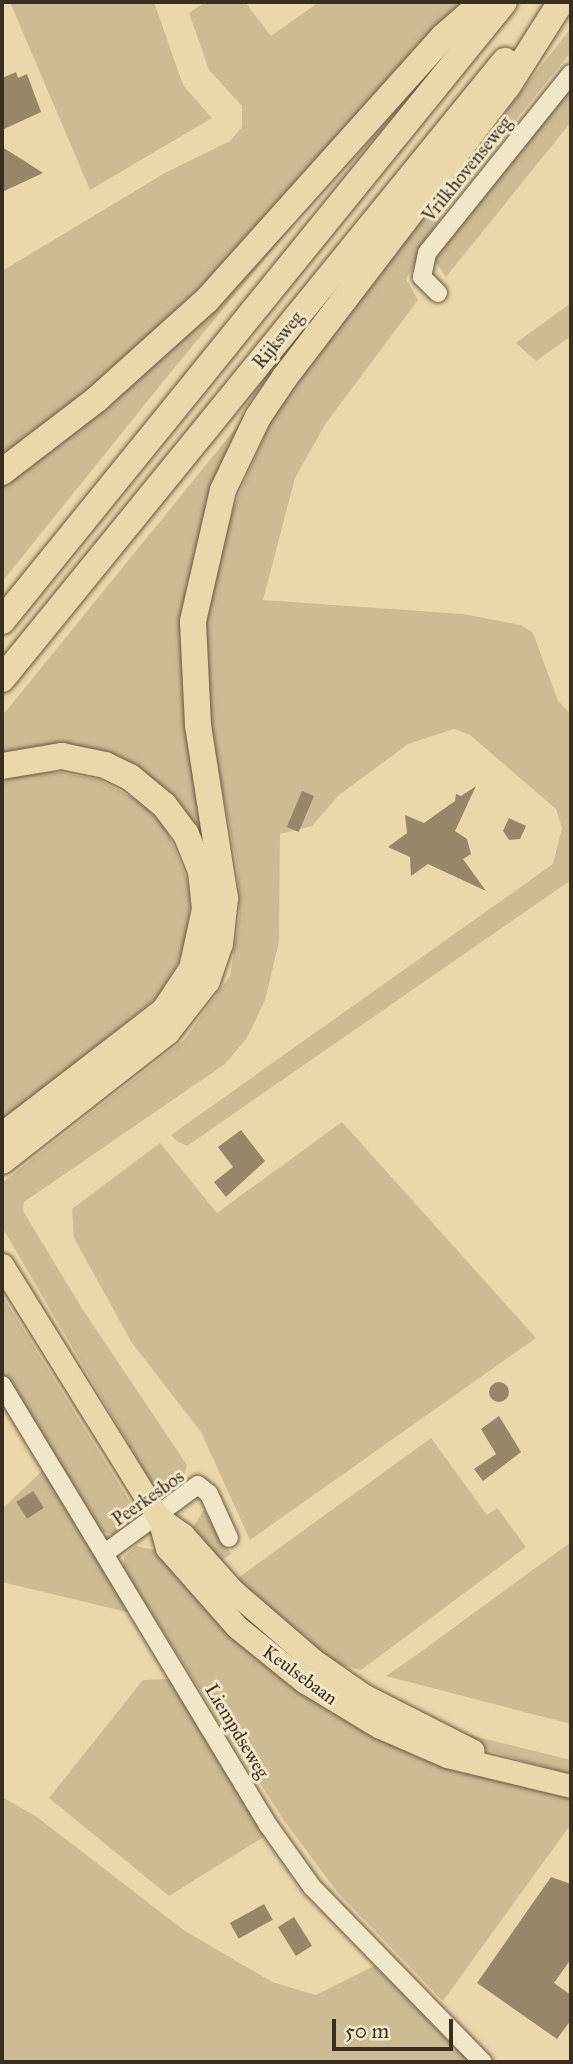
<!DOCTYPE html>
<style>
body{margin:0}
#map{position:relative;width:573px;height:2064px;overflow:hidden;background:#ebd8aa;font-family:"IM FELL Great Primer",serif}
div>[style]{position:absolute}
.green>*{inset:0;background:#cdbb93}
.building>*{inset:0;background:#978668;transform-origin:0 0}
.round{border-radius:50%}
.roads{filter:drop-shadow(0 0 2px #675843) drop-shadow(0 0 2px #675843)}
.minor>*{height:18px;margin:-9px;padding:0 9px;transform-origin:9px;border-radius:9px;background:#f2e6c8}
.major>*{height:23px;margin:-11.5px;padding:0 11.5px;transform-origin:11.5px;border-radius:11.5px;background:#ebd8aa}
.highway>*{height:26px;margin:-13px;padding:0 13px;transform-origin:13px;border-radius:13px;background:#ebd8aa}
span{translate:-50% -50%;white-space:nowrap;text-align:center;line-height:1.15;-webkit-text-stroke:6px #f2e6c8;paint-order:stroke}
.street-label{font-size:19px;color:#3b2e21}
.frame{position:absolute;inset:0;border:4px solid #3b2e21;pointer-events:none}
.scale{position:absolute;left:332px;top:2019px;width:121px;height:32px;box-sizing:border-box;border:4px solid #3b2e21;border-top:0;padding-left:9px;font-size:21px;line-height:24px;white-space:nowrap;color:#3b2e21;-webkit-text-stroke:5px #f2e6c8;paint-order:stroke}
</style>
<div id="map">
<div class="green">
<i style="clip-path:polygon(10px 2px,154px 2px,183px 85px,212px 118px,90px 190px)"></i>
<i style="clip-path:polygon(205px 2px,245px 2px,271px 36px,319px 2px,484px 2px,282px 218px,2px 466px,2px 271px,165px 173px,230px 141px,242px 127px,242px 106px,209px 70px,189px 13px)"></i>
<i style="clip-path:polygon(571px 28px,571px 52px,449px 202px,406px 279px,418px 300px,326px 423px,295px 478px,263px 600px,463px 614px,521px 625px,533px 633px,558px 701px,571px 714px,571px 880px,187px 1146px,177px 1141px,171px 1135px,553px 864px,562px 828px,556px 809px,470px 735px,454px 729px,408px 744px,339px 795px,312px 826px,280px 834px,279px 942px,265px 1000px,247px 1038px,225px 1064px,24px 1202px,23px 1211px,83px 1310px,187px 1465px,182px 1484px,172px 1492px,154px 1487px,2px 1227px,2px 1183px,184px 1040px,230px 976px,240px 914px,237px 866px,212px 736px,205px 645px,209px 594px,233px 509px,276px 409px,300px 373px)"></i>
<i style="clip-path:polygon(571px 80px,571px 122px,446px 277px,435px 261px,442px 245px)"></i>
<i style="clip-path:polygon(329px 181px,166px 378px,2px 582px,2px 480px)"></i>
<i style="clip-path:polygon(571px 303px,571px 336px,536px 361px,516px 343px)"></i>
<i style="clip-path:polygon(248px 413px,192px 588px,216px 870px,154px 783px,2px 758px,2px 716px)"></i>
<i style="clip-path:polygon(61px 772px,99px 780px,139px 801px,165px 826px,190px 887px,189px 922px,181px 956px,160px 995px,2px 1123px,2px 783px,19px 774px)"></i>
<i style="clip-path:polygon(342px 1122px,536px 1338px,250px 1540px,201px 1432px,132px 1343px,74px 1238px,72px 1209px,160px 1143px,217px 1213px)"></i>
<i style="clip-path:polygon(2px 1295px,133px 1507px,132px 1525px,118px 1536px,100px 1531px,2px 1374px)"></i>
<i style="clip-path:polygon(431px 1438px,487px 1515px,497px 1508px,526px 1547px,361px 1670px,322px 1660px,231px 1583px)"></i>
<i style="clip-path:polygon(43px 1470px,131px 1613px,2px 1582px,2px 1509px)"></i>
<i style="clip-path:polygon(204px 1510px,231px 1554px,215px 1565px,189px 1533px)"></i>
<i style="clip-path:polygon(571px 1542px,571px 1724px,386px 1676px,415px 1656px)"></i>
<i style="clip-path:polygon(136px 1546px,159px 1551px,212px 1612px,516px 1783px,571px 1797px,571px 1824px,443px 2001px,338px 1893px,283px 1819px,123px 1569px,124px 1557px)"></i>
<i style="clip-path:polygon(169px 1679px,265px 1836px,169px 1896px,49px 1798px,143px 1680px)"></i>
<i style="clip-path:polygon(429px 1725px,571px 1760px,571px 1775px,474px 1746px)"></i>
<i style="clip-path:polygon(2px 1797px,37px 1817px,185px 1931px,272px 1982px,316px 1995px,374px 1966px,471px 2062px,2px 2062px)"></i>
</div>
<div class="building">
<i style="clip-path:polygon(16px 72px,18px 78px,27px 74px,41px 112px,2px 130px,2px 78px)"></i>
<i style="clip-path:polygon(2px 147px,23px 160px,43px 173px,2px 192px)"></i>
<i style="clip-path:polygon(476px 786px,455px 831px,467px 839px,471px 854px,463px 859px,486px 891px,428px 864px,411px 876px,410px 857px,388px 847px,407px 833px,405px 815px,424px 823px,455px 801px,456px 794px,461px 796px)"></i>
<i style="left:302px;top:791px;width:13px;height:39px;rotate:23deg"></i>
<i style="clip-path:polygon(509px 818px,526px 826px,520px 839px,509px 840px,503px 831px)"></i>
<i style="clip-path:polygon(241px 1130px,265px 1161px,226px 1197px,214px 1182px,233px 1167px,218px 1147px)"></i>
<i class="round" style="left:489px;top:1382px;width:20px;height:20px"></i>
<i style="clip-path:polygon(499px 1416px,521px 1452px,483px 1481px,474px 1469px,496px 1454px,481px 1429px)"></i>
<i style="left:33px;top:1491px;width:20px;height:20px;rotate:57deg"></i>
<i style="clip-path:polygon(551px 1877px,571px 1884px,571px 1959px,554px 1983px,571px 1995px,571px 2020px,557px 2039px,477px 1983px)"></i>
<i style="left:264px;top:1904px;width:18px;height:39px;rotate:61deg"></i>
<i style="left:294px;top:1917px;width:34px;height:19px;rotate:58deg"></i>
</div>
<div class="roads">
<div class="minor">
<i style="left:438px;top:293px;width:23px;rotate:-135deg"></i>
<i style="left:422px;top:277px;width:25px;rotate:-78deg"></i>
<i style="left:427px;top:253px;width:230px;rotate:-51.2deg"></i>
<i style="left:2px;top:1385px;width:514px;rotate:58.85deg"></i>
<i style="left:268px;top:1825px;width:76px;rotate:54.6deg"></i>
<i style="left:312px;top:1887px;width:245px;rotate:45.7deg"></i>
<i style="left:105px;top:1553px;width:115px;rotate:-36.2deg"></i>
<i style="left:198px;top:1485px;width:14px;rotate:39deg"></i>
<i style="left:209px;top:1494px;width:48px;rotate:65.6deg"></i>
</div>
<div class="major">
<i style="left:2px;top:1265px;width:298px;rotate:58.2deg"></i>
<i style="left:159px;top:1518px;width:31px;rotate:75deg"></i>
<i style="left:167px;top:1548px;width:106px;rotate:48.5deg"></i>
<i style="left:237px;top:1627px;width:87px;rotate:39deg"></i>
<i style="left:305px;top:1682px;width:87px;rotate:31deg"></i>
<i style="left:380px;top:1727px;width:73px;rotate:23.4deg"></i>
<i style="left:447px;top:1756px;width:128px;rotate:13.6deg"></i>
<i style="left:159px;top:1518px;width:29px;rotate:35deg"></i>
<i style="left:183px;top:1535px;width:74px;rotate:48.3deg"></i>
<i style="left:232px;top:1590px;width:107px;rotate:40.8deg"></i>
<i style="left:313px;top:1660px;width:61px;rotate:35deg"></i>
<i style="left:363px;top:1695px;width:123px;rotate:27deg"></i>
</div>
<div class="highway">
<i style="left:2px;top:472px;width:120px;rotate:-37.5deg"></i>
<i style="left:97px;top:399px;width:148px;rotate:-42deg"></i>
<i style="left:207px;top:300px;width:353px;rotate:-48.1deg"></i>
<i style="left:443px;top:37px;width:53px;rotate:-41.2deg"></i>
<i style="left:2px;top:621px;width:797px;rotate:-50.96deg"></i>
<i style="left:2px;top:679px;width:797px;rotate:-50.86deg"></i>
<i style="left:2px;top:766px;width:61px;rotate:-9.5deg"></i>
<i style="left:62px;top:756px;width:44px;rotate:11.8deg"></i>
<i style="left:105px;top:765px;width:28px;rotate:26deg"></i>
<i style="left:130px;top:777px;width:44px;rotate:39.5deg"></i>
<i style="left:164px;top:805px;width:36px;rotate:53deg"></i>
<i style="left:186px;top:834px;width:40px;rotate:68deg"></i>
<i style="left:201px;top:871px;width:38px;rotate:84deg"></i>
<i style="left:205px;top:909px;width:61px;rotate:102.2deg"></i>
<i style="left:192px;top:969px;width:50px;rotate:123.7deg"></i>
<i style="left:164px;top:1011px;width:205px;rotate:142.3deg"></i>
<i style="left:2px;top:1161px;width:209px;rotate:-38deg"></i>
<i style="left:167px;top:1032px;width:65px;rotate:-51.9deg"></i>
<i style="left:207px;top:981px;width:39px;rotate:-71deg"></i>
<i style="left:220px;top:944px;width:46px;rotate:-83.8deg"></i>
<i style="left:225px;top:898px;width:175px;rotate:-98.9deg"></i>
<i style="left:198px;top:725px;width:104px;rotate:-92.8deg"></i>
<i style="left:193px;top:621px;width:134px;rotate:-77.1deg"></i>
<i style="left:223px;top:490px;width:81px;rotate:-64.4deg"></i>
<i style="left:258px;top:417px;width:48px;rotate:-56deg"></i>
<i style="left:285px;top:377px;width:365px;rotate:-52.6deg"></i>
<i style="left:507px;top:87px;width:101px;rotate:-57.6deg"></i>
</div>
</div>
<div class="street-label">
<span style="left:467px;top:169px;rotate:-51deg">Vrilkhovenseweg</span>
<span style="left:278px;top:340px;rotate:-51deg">Rijksweg</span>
<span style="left:148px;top:1498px;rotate:-35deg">Peerkesbos</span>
<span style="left:300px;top:1675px;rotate:36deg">Keulsebaan</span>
<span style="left:237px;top:1731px;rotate:59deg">Liempdseweg</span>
</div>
<div class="frame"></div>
<div class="scale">50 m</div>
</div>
